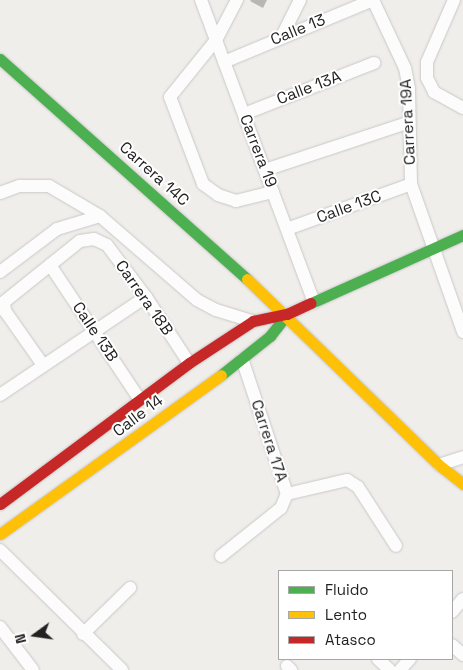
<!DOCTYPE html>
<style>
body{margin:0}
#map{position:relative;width:463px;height:670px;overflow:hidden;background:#f0eeeb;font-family:"Space Grotesk",sans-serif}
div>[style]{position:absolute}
.roads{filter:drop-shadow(0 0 1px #c9c8c7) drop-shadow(0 0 1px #c9c8c7)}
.street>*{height:12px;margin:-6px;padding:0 6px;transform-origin:6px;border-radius:6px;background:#fdfcfc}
.fast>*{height:11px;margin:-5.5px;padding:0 5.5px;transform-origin:5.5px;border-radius:5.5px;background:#4caf50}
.slow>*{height:11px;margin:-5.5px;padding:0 5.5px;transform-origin:5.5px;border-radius:5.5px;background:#ffc107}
.jam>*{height:11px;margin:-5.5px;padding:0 5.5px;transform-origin:5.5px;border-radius:5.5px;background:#c62828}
.wall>*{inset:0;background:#b9b6b5}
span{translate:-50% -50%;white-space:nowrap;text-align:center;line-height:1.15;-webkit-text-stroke:4px #fff;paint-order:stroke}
.street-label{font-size:16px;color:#222}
.legend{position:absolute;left:278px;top:570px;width:175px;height:90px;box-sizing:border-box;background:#fff;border:1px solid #a7a7a7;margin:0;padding:6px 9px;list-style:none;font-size:15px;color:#222}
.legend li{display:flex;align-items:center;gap:10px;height:25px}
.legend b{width:25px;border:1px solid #a7a7a7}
.north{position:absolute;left:10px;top:610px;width:50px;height:50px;-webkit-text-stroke:4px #fff;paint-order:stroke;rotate:256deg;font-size:14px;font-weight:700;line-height:20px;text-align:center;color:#222}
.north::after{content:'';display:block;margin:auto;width:18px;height:22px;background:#222;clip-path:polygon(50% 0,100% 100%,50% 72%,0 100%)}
</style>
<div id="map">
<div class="roads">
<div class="street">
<i style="left:201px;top:0;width:323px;rotate:69.5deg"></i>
<i style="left:237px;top:0;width:45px;rotate:117.7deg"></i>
<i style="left:216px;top:40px;width:73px;rotate:128.9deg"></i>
<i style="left:170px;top:97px;width:93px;rotate:69.2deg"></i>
<i style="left:203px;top:184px;width:19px;rotate:36deg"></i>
<i style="left:218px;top:195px;width:19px;rotate:18deg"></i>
<i style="left:236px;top:201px;width:38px;rotate:-14deg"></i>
<i style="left:373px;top:0;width:75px;rotate:64.8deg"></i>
<i style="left:405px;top:68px;width:21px;rotate:79deg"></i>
<i style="left:409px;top:89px;width:95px;rotate:88.8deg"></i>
<i style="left:411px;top:184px;width:157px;rotate:70.6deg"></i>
<i style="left:454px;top:0;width:68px;rotate:113.5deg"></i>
<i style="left:427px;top:62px;width:16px;rotate:90deg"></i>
<i style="left:427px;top:78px;width:16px;rotate:63deg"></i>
<i style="left:434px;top:92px;width:33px;rotate:29deg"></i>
<i style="left:282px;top:36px;width:40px;rotate:-63.4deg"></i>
<i style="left:224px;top:62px;width:161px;rotate:-22.6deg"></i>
<i style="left:244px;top:114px;width:140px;rotate:-21.4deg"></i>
<i style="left:265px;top:170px;width:150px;rotate:-18.3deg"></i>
<i style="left:0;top:193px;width:20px;rotate:-20deg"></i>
<i style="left:19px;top:186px;width:30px"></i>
<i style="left:49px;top:186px;width:59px;rotate:30.5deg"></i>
<i style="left:100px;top:216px;width:128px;rotate:40.9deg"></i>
<i style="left:197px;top:300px;width:21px;rotate:28deg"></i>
<i style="left:216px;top:310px;width:39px;rotate:17deg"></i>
<i style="left:287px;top:229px;width:132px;rotate:-19.9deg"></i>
<i style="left:50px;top:265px;width:162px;rotate:56.3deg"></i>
<i style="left:0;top:272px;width:71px;rotate:-37deg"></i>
<i style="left:57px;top:229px;width:45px;rotate:-16.8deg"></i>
<i style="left:43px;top:365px;width:66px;rotate:-125.1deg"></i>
<i style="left:5px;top:311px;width:9px;rotate:-96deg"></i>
<i style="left:4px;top:302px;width:97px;rotate:-38.8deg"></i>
<i style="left:80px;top:241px;width:14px;rotate:-8deg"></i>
<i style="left:94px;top:239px;width:14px;rotate:25deg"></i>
<i style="left:107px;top:245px;width:65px;rotate:53.1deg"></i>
<i style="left:146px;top:297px;width:79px;rotate:56.9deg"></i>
<i style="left:0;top:395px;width:176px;rotate:-33.9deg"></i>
<i style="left:439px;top:465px;width:25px;rotate:-18deg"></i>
<i style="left:287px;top:494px;width:62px;rotate:-13.1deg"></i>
<i style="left:347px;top:480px;width:13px;rotate:32deg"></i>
<i style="left:358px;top:487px;width:70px;rotate:57.2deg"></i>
<i style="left:0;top:550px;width:171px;rotate:44.5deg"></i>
<i style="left:221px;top:556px;width:77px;rotate:-38.7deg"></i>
<i style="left:281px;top:508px;width:15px;rotate:-67deg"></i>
<i style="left:287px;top:494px;width:142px;rotate:-108.4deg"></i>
<i style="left:452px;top:612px;width:17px;rotate:-50deg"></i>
<i style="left:0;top:627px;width:54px;rotate:52.5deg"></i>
<i style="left:83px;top:634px;width:66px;rotate:-44.4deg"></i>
<i style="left:452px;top:645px;width:15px;rotate:42deg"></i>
<i style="left:378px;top:659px;width:16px;rotate:43deg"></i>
<i style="left:287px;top:666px;width:6px;rotate:45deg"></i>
<i style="left:400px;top:670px;width:15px;rotate:-48deg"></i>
</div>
<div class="fast">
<i style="left:0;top:59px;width:331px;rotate:41.7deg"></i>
<i style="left:311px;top:303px;width:167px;rotate:-24.1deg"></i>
<i style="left:221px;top:375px;width:63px;rotate:-38.5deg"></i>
<i style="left:270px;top:336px;width:28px;rotate:-52deg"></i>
</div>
<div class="slow">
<i style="left:247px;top:279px;width:267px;rotate:44.1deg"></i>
<i style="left:439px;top:465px;width:31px;rotate:38deg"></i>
<i style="left:0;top:534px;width:272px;rotate:-35.7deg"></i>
</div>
<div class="jam">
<i style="left:0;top:504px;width:236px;rotate:-36.7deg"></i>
<i style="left:189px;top:363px;width:77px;rotate:-33.3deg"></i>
<i style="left:253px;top:321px;width:35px;rotate:-12deg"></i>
<i style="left:287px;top:314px;width:26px;rotate:-25deg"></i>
</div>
</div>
<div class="wall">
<i style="clip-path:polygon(251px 0,267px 0,263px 8px,250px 1px)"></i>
</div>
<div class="street-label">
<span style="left:298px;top:30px;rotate:-22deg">Calle 13</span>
<span style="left:309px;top:88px;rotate:-21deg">Calle 13A</span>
<span style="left:408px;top:122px;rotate:-93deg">Carrera 19A</span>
<span style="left:258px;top:151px;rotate:69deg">Carrera 19</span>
<span style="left:154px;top:174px;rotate:42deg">Carrera 14C</span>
<span style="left:349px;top:207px;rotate:-20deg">Calle 13C</span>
<span style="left:144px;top:298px;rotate:55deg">Carrera 18B</span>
<span style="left:95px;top:332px;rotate:56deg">Calle 13B</span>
<span style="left:138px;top:416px;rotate:-37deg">Calle 14</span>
<span style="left:269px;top:441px;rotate:72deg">Carrera 17A</span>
</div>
<ul class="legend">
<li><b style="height:6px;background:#4caf50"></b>Fluido</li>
<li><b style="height:6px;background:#ffc107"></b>Lento</li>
<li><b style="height:6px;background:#c62828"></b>Atasco</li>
</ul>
<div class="north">N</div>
</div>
